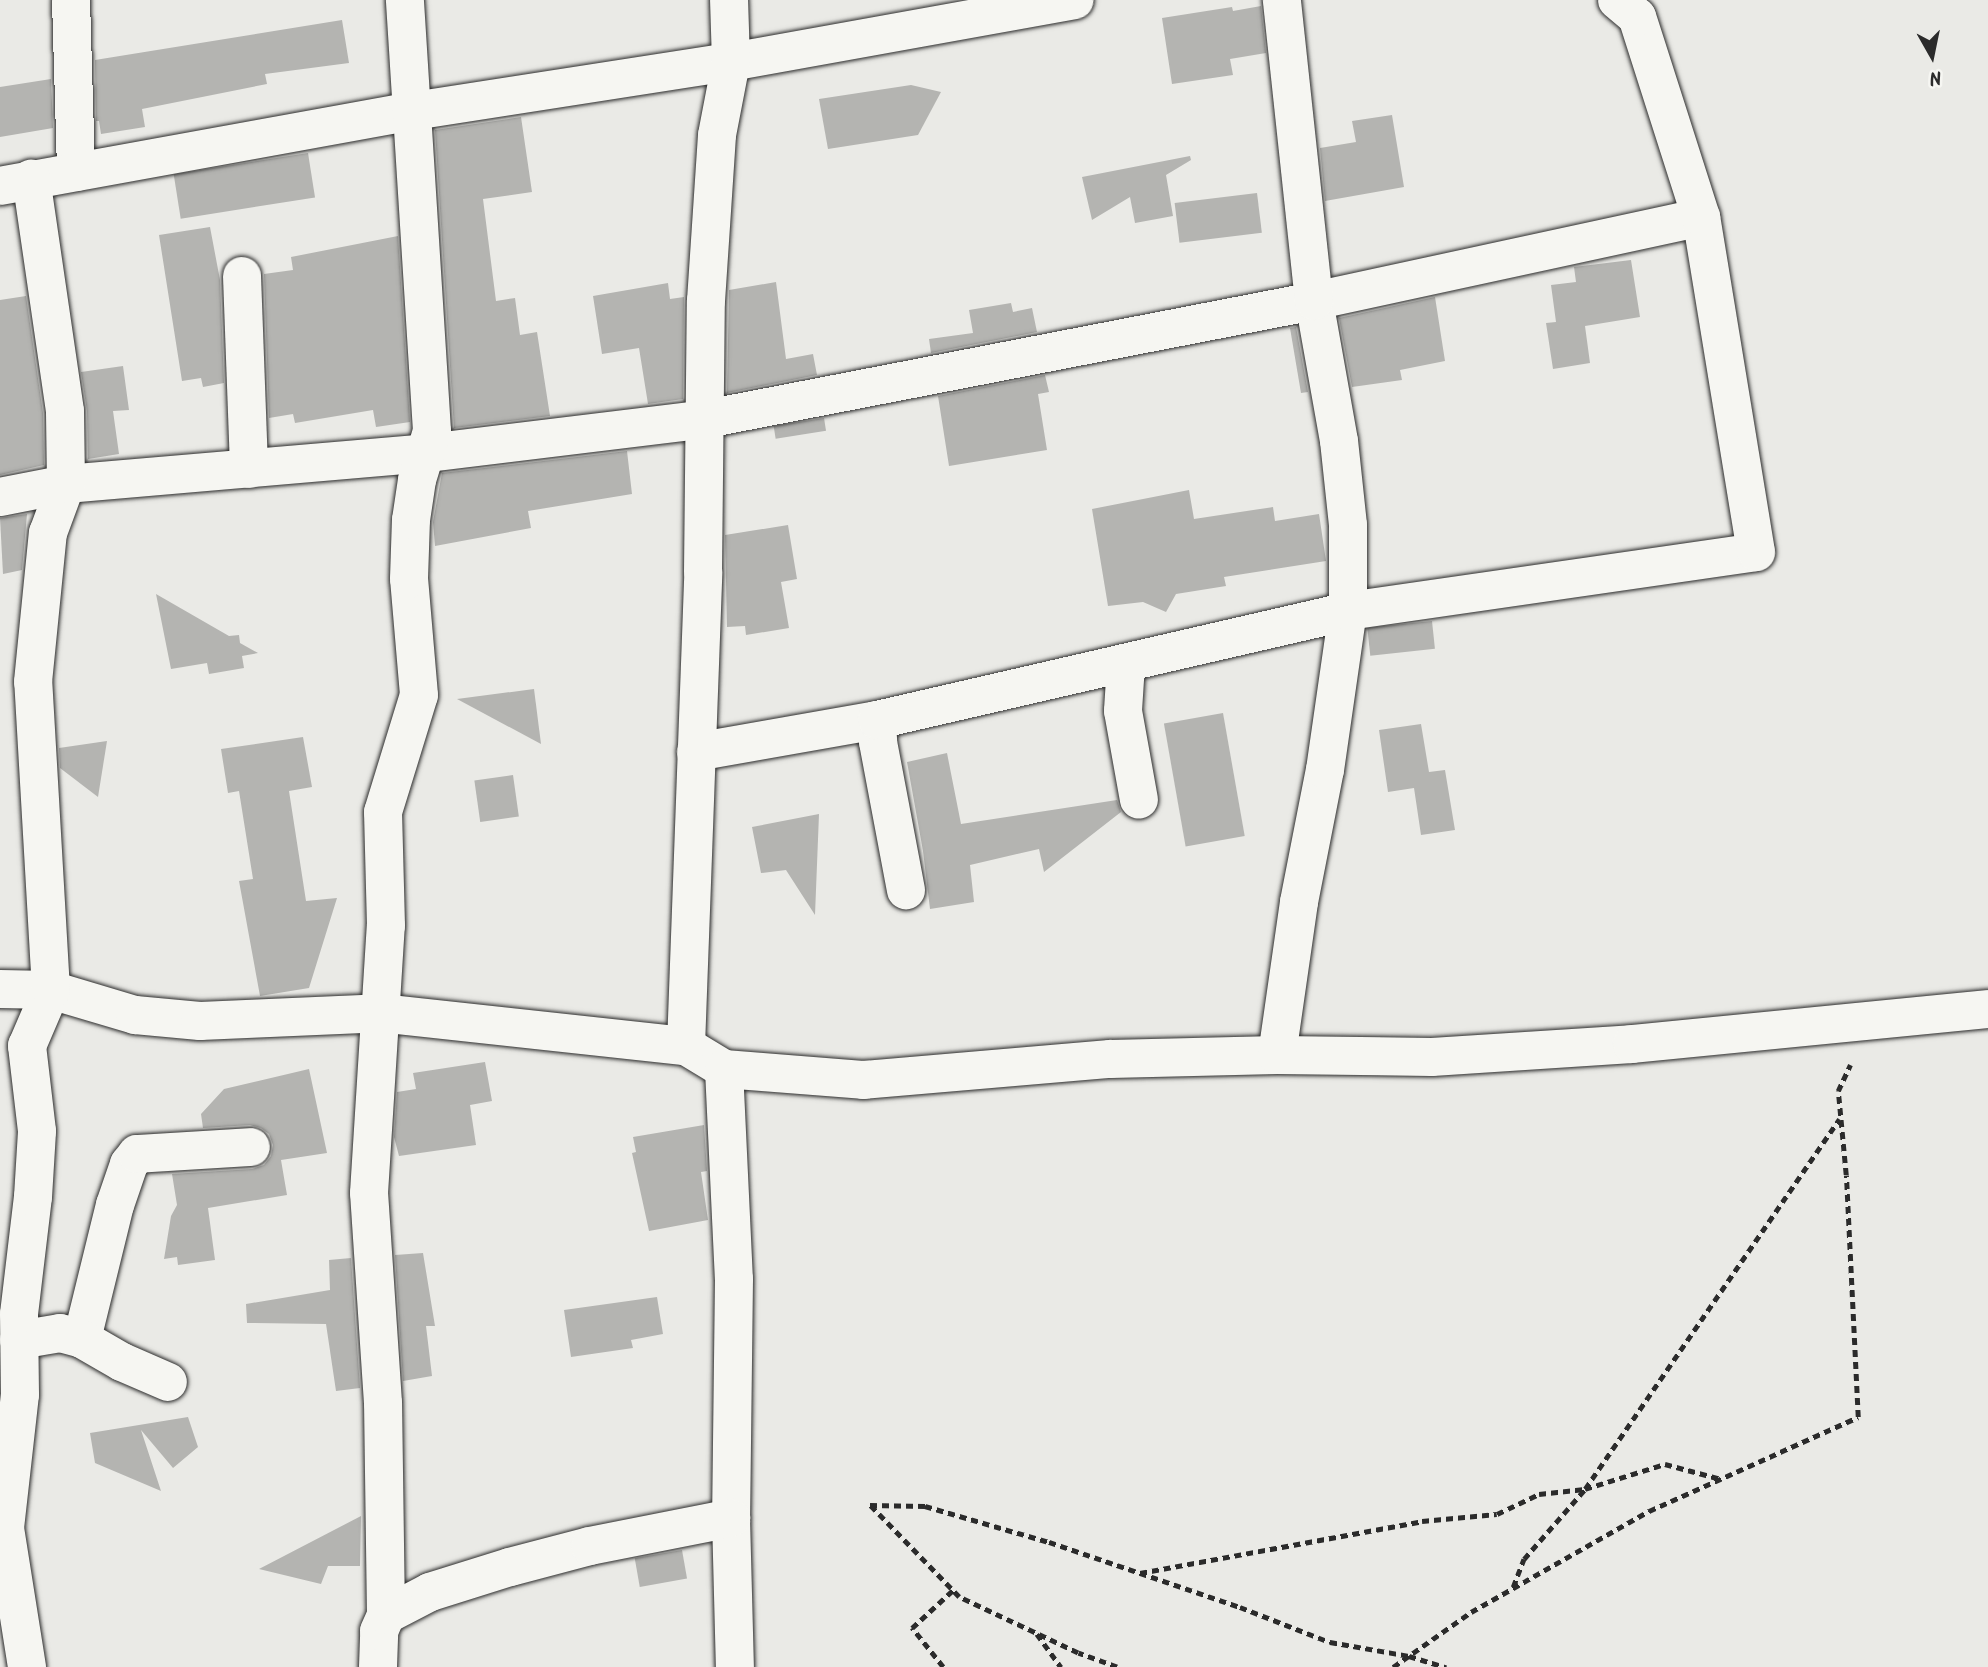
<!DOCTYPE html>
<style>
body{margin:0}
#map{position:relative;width:1988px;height:1667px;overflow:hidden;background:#eaeae6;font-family:Kalam,sans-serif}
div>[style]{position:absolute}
.building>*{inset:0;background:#b4b4b1;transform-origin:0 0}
.path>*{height:4.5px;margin-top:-2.25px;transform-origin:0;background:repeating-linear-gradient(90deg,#2b2b2b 0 7px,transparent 0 12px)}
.roads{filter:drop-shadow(0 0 2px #2b2b2b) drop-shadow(0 0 2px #2b2b2b)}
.minor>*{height:38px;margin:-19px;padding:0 19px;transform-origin:19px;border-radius:19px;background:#f6f6f2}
span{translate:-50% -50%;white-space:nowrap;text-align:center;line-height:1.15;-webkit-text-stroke:5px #f6f6f2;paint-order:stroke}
.north{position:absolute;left:1897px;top:21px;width:70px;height:70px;-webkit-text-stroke:5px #f6f6f2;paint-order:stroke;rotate:171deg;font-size:19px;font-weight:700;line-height:28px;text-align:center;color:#2b2b2b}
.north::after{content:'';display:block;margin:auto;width:24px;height:32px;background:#2b2b2b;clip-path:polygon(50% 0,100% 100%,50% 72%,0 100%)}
</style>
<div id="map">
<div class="building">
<i style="clip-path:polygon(1261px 6px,1266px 53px,1230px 59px,1233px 75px,1172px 84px,1162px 18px,1232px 7px,1233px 11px)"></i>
<i style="clip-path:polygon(342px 20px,349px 63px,265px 74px,267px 84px,142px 109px,145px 127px,101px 134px,99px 121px,96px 121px,95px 60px)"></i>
<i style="clip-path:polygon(51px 79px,53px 128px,0 137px,0 87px)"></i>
<i style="clip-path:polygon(911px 85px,941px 92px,918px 135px,828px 149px,819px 99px)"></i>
<i style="clip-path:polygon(1392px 115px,1404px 187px,1325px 201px,1320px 148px,1356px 142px,1352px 121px)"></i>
<i style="clip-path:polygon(521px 117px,532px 192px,483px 199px,496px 301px,515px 298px,520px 335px,537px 332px,550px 416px,454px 428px,435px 130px)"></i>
<i style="left:308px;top:153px;width:45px;height:136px;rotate:81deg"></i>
<i style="clip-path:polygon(1190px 156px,1191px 160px,1166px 175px,1173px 216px,1135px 223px,1130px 197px,1092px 220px,1082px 177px)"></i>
<i style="left:1257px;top:193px;width:40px;height:83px;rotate:83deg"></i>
<i style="clip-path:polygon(210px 227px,220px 280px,224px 383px,203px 387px,201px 378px,182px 381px,159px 235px)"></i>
<i style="clip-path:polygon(398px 236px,410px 422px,376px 427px,373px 410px,295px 423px,293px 414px,269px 418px,264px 274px,293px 270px,291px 257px)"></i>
<i style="clip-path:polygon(1631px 260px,1640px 317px,1585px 326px,1590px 363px,1553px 369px,1546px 323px,1556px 322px,1551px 285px,1576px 282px,1574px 267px)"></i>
<i style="clip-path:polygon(776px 282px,786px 359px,813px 354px,817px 375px,727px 393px,729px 290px)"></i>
<i style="clip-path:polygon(668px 283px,670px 299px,684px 297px,683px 399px,648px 404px,639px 348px,602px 354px,593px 296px)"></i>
<i style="clip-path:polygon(26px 296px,43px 413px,44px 465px,0 475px,0 300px)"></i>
<i style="clip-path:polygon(1435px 297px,1445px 361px,1400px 370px,1402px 380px,1352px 387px,1339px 318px)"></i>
<i style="clip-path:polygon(1011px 303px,1013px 312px,1032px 308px,1037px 332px,931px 353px,929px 339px,973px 333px,969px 310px)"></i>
<i style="clip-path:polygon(1296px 327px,1308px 392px,1301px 393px,1290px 328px)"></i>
<i style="clip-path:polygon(123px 366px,129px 410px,113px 411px,119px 454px,88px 459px,87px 411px,81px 372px)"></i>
<i style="clip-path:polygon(1045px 375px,1049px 392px,1038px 394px,1047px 450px,949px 466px,938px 396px)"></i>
<i style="left:824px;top:418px;width:13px;height:51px;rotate:81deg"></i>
<i style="clip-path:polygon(627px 451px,632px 494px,528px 511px,531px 528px,435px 546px,433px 522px,442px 473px)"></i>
<i style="clip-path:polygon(1189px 490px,1194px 519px,1273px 507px,1275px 521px,1319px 514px,1326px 561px,1224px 577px,1226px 586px,1176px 594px,1166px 612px,1143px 602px,1108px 606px,1092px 509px)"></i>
<i style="clip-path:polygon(27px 514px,22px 570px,3px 574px,0 518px)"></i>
<i style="clip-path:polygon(788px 525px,797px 579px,781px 582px,789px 628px,746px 635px,745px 626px,727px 627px,725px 535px)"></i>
<i style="clip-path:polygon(156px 594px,229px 636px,239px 635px,240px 643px,258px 653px,242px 656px,244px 668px,209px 674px,207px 663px,171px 669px)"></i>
<i style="left:1432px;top:621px;width:28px;height:65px;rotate:84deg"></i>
<i style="clip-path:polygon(534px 689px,541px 744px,457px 699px)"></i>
<i style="left:1223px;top:713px;width:125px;height:60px;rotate:80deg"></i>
<i style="clip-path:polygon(1421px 724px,1429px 772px,1445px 770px,1455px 830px,1421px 835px,1414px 788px,1388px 792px,1379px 730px)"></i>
<i style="clip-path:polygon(303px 737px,312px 787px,289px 791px,306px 901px,337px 898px,309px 988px,260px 996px,239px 881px,253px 879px,239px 791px,228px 793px,221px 749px)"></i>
<i style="clip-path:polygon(107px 741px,98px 797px,60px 768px,59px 748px)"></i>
<i style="clip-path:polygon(947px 753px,961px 824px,1117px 800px,1121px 812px,1044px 872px,1039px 849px,970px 865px,974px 902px,930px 909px,923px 851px,907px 762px)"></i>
<i style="left:513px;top:775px;width:42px;height:39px;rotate:82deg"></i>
<i style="clip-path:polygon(819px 814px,815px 915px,786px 870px,761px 873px,752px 827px)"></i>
<i style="clip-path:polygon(485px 1062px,492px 1101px,470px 1105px,476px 1145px,399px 1156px,394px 1137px,397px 1092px,416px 1089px,413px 1073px)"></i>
<i style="clip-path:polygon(309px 1069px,327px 1153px,281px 1160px,287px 1195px,208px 1208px,215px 1260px,178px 1265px,177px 1257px,164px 1259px,171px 1216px,177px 1205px,172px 1174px,252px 1169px,264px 1165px,271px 1156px,273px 1145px,269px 1134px,261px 1128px,250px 1125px,203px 1128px,201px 1114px,224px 1089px)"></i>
<i style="clip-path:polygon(704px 1125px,707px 1171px,701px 1172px,708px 1220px,649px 1231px,632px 1153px,636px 1152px,633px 1137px)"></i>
<i style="clip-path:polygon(423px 1253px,435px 1326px,426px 1326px,432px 1376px,403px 1381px,395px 1255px)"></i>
<i style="clip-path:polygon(351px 1258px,360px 1388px,336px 1391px,326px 1324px,247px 1323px,246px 1304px,330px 1290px,329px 1260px)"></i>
<i style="clip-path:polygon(657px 1297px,663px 1334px,631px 1340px,633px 1348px,571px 1357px,564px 1310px)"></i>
<i style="clip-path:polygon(188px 1417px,198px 1447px,173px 1468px,141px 1430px,161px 1491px,95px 1463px,90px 1433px)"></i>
<i style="clip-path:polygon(361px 1516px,360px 1566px,328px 1566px,321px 1584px,259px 1569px)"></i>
<i style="left:682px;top:1550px;width:29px;height:48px;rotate:80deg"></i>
</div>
<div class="path">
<i style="left:1140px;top:1573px;width:287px;rotate:-10.4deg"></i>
<i style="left:1422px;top:1521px;width:75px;rotate:-5.3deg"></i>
<i style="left:1497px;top:1514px;width:47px;rotate:-25.5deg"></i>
<i style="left:1539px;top:1494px;width:46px;rotate:-6.2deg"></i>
<i style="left:1585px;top:1489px;width:84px;rotate:-17.4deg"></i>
<i style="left:1665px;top:1464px;width:58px;rotate:15deg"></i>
<i style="left:1513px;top:1587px;width:30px;rotate:-69deg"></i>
<i style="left:1524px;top:1559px;width:93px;rotate:-48.9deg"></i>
<i style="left:1585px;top:1489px;width:449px;rotate:-55.5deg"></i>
<i style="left:1037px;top:1634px;width:41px;rotate:54deg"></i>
<i style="left:943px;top:1667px;width:50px;rotate:-128.5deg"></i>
<i style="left:912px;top:1628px;width:56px;rotate:-42.8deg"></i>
<i style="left:1117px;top:1667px;width:41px;rotate:-160.3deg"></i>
<i style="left:1078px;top:1653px;width:132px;rotate:-154.8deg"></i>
<i style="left:959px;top:1597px;width:128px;rotate:-134.1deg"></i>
<i style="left:870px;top:1505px;width:55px;rotate:1deg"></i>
<i style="left:925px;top:1506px;width:129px;rotate:16.2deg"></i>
<i style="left:1049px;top:1542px;width:202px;rotate:18.8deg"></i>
<i style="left:1240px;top:1607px;width:97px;rotate:21.3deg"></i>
<i style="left:1330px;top:1642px;width:80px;rotate:10deg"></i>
<i style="left:1409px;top:1656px;width:39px;rotate:17deg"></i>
<i style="left:1393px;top:1667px;width:95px;rotate:-35.2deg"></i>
<i style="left:1471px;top:1612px;width:205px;rotate:-29.6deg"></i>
<i style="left:1649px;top:1511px;width:229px;rotate:-24.2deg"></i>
<i style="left:1858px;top:1417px;width:242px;rotate:-92.8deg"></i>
<i style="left:1846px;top:1175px;width:84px;rotate:-95.4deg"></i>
<i style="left:1838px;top:1091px;width:29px;rotate:-65deg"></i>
</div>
<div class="roads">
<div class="minor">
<i style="left:71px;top:0;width:172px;rotate:88.3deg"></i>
<i style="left:0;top:186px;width:420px;rotate:-10.3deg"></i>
<i style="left:413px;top:111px;width:322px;rotate:-8.8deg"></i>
<i style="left:731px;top:62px;width:349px;rotate:-10.2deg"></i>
<i style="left:242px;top:276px;width:193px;rotate:87.9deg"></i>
<i style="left:0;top:497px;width:67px;rotate:-11.1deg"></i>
<i style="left:66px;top:484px;width:362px;rotate:-4.9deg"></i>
<i style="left:427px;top:453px;width:281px;rotate:-6.9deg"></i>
<i style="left:706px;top:419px;width:619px;rotate:-10.98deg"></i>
<i style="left:1314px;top:301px;width:396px;rotate:-12.2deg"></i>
<i style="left:1126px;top:664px;width:47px;rotate:93.7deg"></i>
<i style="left:1123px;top:711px;width:90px;rotate:79.8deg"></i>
<i style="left:877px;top:720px;width:22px;rotate:87deg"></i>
<i style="left:878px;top:742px;width:151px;rotate:79.3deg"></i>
<i style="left:696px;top:752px;width:184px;rotate:-10deg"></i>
<i style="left:877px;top:720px;width:483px;rotate:-13deg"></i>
<i style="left:1348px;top:611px;width:412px;rotate:-8.2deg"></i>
<i style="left:1756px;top:552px;width:339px;rotate:-99.3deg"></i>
<i style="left:1701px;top:217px;width:210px;rotate:-107.7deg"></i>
<i style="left:1637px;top:17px;width:26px;rotate:-140deg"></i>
<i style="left:0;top:989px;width:51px;rotate:1.1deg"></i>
<i style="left:51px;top:990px;width:88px;rotate:16.6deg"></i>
<i style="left:135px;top:1015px;width:65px;rotate:5.3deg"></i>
<i style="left:200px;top:1021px;width:180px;rotate:-2.5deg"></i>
<i style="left:380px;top:1013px;width:308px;rotate:6.2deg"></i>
<i style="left:686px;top:1046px;width:44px;rotate:31.2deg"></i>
<i style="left:724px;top:1069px;width:139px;rotate:4.5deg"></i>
<i style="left:863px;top:1080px;width:248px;rotate:-4.9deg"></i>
<i style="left:1110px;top:1059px;width:167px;rotate:-1.4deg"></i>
<i style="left:1277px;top:1055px;width:155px;rotate:0.7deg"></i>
<i style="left:1432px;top:1057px;width:200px;rotate:-3.7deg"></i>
<i style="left:1632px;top:1044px;width:358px;rotate:-5.6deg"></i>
<i style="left:686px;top:1046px;width:474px;rotate:-87.9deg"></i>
<i style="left:703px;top:572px;width:271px;rotate:-89.4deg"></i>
<i style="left:706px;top:301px;width:166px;rotate:-86.2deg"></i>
<i style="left:717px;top:135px;width:74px;rotate:-79.1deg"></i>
<i style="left:731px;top:62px;width:62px;rotate:-91.8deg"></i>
<i style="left:1277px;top:1055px;width:155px;rotate:-81.8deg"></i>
<i style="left:1299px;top:902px;width:135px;rotate:-78.9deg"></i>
<i style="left:1325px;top:770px;width:161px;rotate:-81.8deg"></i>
<i style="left:1348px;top:611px;width:86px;rotate:-90deg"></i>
<i style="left:1348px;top:525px;width:84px;rotate:-96.1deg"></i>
<i style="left:1339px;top:441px;width:142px;rotate:-100.1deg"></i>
<i style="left:1314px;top:301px;width:303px;rotate:-96.1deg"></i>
<i style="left:724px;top:1069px;width:210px;rotate:87.3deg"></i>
<i style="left:734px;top:1279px;width:239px;rotate:90.7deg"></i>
<i style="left:731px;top:1518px;width:149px;rotate:88.5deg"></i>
<i style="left:82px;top:1339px;width:138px;rotate:-76.2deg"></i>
<i style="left:115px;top:1205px;width:43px;rotate:-71.1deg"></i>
<i style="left:129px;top:1164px;width:13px;rotate:-51deg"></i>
<i style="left:137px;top:1154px;width:114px;rotate:-3.5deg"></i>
<i style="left:19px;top:1340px;width:42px;rotate:-9.7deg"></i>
<i style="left:60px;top:1333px;width:23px;rotate:15deg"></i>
<i style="left:82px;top:1339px;width:46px;rotate:29.9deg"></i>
<i style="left:122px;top:1362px;width:50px;rotate:23.5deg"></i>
<i style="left:386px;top:1615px;width:50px;rotate:-27.6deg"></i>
<i style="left:430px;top:1592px;width:84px;rotate:-17.4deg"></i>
<i style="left:510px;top:1567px;width:83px;rotate:-14.7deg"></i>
<i style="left:590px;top:1546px;width:144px;rotate:-11.2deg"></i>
<i style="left:27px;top:1667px;width:141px;rotate:-99deg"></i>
<i style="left:5px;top:1528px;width:134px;rotate:-83.6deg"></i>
<i style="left:20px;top:1395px;width:81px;rotate:-90.7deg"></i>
<i style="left:19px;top:1314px;width:118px;rotate:-83.2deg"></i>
<i style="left:33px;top:1197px;width:66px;rotate:-86.5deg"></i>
<i style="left:37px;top:1131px;width:86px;rotate:-96.7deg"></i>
<i style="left:27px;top:1046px;width:61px;rotate:-66.8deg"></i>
<i style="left:51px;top:990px;width:309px;rotate:-93.3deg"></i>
<i style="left:33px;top:682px;width:150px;rotate:-84.3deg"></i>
<i style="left:48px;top:533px;width:52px;rotate:-69.8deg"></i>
<i style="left:66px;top:484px;width:73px;rotate:-90.8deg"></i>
<i style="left:65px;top:411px;width:235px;rotate:-98.3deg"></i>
<i style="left:378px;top:1667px;width:36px;rotate:-88deg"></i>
<i style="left:379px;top:1631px;width:17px;rotate:-66deg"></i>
<i style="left:386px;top:1615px;width:212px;rotate:-90.8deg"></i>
<i style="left:383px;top:1403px;width:210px;rotate:-93.8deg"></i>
<i style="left:369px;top:1193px;width:268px;rotate:-86.4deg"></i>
<i style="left:386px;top:926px;width:114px;rotate:-91.5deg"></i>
<i style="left:383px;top:812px;width:122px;rotate:-72.9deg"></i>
<i style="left:419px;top:695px;width:116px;rotate:-94.9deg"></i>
<i style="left:409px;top:579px;width:59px;rotate:-88.1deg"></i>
<i style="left:411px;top:520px;width:40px;rotate:-81.5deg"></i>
<i style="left:417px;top:480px;width:51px;rotate:-73deg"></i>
<i style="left:432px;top:431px;width:432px;rotate:-93.6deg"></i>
</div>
</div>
<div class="north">N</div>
</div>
